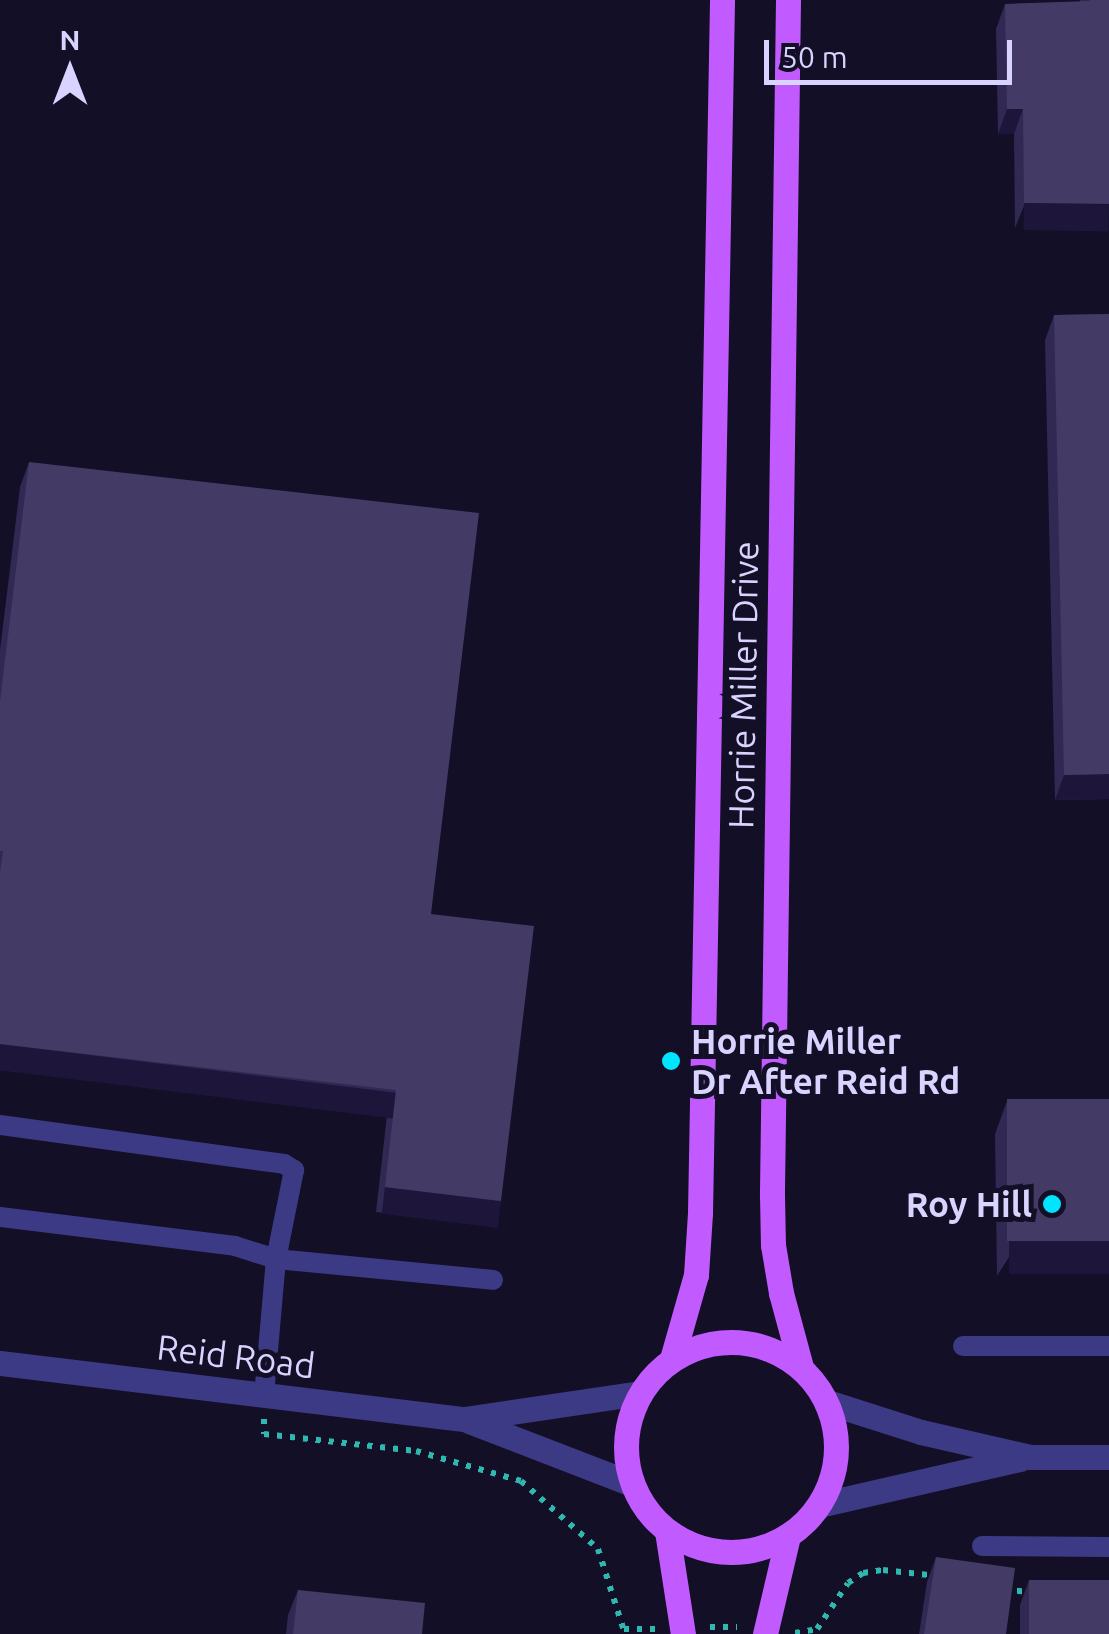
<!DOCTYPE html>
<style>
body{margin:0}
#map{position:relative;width:1109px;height:1634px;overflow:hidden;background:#130f26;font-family:Ubuntu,sans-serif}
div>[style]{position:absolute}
.path>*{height:6px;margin-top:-3px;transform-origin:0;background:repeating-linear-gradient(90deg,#2fb8b0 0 5px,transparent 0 13px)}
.service>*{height:20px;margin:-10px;padding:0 10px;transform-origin:10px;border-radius:10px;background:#3d3a85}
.minor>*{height:25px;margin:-12.5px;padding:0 12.5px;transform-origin:12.5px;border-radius:12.5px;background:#3d3a85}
.primary>*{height:25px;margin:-12.5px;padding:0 12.5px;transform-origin:12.5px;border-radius:12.5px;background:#c25bff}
.primary>.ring{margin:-12.5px;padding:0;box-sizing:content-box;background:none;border:25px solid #c25bff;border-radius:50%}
.wall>*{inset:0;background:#312854}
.shaded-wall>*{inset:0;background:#1d163a;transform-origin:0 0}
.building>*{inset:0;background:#433a66;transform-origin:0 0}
.dots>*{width:28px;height:28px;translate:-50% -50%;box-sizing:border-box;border:5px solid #130f26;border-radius:50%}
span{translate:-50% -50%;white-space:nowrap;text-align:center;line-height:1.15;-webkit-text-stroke:10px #130f26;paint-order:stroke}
.street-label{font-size:35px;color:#d9d4ff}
.poi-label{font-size:35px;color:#d9d4ff;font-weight:700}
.left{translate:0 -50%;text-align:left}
.right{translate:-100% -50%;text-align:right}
.north{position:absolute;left:20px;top:20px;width:100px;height:100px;-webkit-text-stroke:8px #130f26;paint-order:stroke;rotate:0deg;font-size:28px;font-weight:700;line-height:40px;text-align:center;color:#d9d4ff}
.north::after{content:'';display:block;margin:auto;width:35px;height:45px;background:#d9d4ff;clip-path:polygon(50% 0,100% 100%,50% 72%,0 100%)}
.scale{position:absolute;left:764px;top:40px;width:248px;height:45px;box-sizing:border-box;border:5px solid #d9d4ff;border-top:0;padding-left:12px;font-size:30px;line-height:35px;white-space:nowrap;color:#d9d4ff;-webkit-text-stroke:8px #130f26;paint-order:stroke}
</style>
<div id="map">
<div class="path">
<i style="left:264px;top:1419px;width:15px;rotate:90deg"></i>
<i style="left:264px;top:1434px;width:153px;rotate:6.4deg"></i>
<i style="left:416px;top:1451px;width:109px;rotate:15.9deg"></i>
<i style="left:521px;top:1481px;width:103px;rotate:41.4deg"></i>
<i style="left:598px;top:1549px;width:89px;rotate:72.4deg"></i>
<i style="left:1004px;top:1590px;width:27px;rotate:4deg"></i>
<i style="left:710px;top:1627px;width:27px"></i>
<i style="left:624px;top:1629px;width:33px"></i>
<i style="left:795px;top:1633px;width:22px;rotate:-10deg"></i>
<i style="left:817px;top:1629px;width:55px;rotate:-56deg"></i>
<i style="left:848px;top:1583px;width:18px;rotate:-34deg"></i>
<i style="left:863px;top:1573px;width:20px;rotate:-9deg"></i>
<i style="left:883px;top:1570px;width:55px;rotate:6.2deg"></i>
</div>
<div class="service">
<i style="left:0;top:1125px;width:287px;rotate:7.8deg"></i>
<i style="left:284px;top:1164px;width:12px;rotate:31deg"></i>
<i style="left:294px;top:1170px;width:91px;rotate:101.4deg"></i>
<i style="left:276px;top:1259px;width:137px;rotate:95deg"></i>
<i style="left:0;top:1217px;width:237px;rotate:7deg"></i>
<i style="left:235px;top:1246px;width:43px;rotate:17.6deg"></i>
<i style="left:276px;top:1259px;width:218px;rotate:5.5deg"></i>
<i style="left:963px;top:1346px;width:146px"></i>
<i style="left:982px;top:1546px;width:127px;rotate:0.5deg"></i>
</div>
<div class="minor">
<i style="left:0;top:1363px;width:467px;rotate:6.9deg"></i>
<i style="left:464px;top:1419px;width:178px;rotate:-8.4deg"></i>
<i style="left:827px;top:1402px;width:99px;rotate:17.7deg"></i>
<i style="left:921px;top:1432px;width:112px;rotate:12.9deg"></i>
<i style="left:1030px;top:1457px;width:79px"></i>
<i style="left:469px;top:1421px;width:175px;rotate:21.1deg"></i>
<i style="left:819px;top:1505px;width:206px;rotate:-12.9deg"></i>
</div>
<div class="primary">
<i style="left:788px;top:0;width:1195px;rotate:90.77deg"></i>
<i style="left:772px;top:1195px;width:50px;rotate:88.9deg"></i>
<i style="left:773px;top:1245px;width:49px;rotate:80.5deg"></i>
<i style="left:781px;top:1293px;width:77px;rotate:74.9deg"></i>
<i class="ring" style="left:626px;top:1342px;width:185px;height:185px"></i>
<i style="left:672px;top:1359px;width:87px;rotate:-74.1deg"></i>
<i style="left:696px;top:1275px;width:62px;rotate:-86.3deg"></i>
<i style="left:700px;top:1213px;width:1213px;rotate:-88.96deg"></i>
<i style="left:667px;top:1531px;width:104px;rotate:81.2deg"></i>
<i style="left:765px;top:1634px;width:101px;rotate:-76.8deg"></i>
</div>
<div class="wall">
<i style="clip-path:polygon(1080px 0,1109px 0,1015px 228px,1014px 134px,998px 134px,996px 29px,1005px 4px,1080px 2px)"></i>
<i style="clip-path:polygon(1109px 314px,1109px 799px,1055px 800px,1045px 340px,1054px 315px)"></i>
<i style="clip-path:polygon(29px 462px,431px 914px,501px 1201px,492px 1226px,376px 1212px,387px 1115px,0 1070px,0 650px,20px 487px)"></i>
<i style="clip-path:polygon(1109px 1099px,997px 1276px,995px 1134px,1007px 1101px)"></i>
<i style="clip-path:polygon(936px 1557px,1006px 1634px,919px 1634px,927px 1582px)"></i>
<i style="clip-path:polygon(1029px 1580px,1109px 1634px,1020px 1634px,1020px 1605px)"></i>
<i style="clip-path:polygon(298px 1590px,422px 1634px,286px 1634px,288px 1615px)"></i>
</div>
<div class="shaded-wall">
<i style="clip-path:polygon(1007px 109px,1023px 109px,1014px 134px,998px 134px)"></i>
<i style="left:1024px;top:203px;width:85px;height:27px;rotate:1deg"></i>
<i style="clip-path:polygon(1109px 774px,1109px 799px,1055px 800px,1064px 775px)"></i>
<i style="left:0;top:1044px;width:399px;height:26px;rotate:7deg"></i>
<i style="left:385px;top:1187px;width:117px;height:27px;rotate:7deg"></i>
<i style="left:1109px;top:1241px;width:33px;height:100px;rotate:90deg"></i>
</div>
<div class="building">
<i style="clip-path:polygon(1090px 0,1109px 0,1109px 204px,1024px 203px,1023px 109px,1007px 109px,1005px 4px,1090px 1px)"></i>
<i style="clip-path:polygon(1109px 314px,1109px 774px,1064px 775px,1054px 315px)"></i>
<i style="clip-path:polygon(29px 462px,479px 513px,431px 914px,534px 926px,501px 1201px,385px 1187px,396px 1090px,0 1044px,0 872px,3px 851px,0 851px,0 701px)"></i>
<i style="left:1109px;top:1099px;width:142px;height:102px;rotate:90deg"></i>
<i style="clip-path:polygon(936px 1557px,1015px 1568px,1006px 1634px,924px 1634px)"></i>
<i style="left:1029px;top:1580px;width:80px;height:54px"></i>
<i style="clip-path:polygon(298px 1590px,425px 1603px,422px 1634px,293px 1634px)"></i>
</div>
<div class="dots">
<i style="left:671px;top:1061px;background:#00e5ff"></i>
<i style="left:1052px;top:1204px;background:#00e5ff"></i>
</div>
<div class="street-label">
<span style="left:743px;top:685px;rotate:-89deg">Horrie Miller Drive</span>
<span style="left:236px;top:1356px;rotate:7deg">Reid Road</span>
</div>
<div class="poi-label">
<span class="left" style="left:691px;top:1061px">Horrie Miller<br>Dr After Reid Rd</span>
<span class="right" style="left:1032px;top:1204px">Roy Hill</span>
</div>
<div class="north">N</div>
<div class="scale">50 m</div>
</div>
